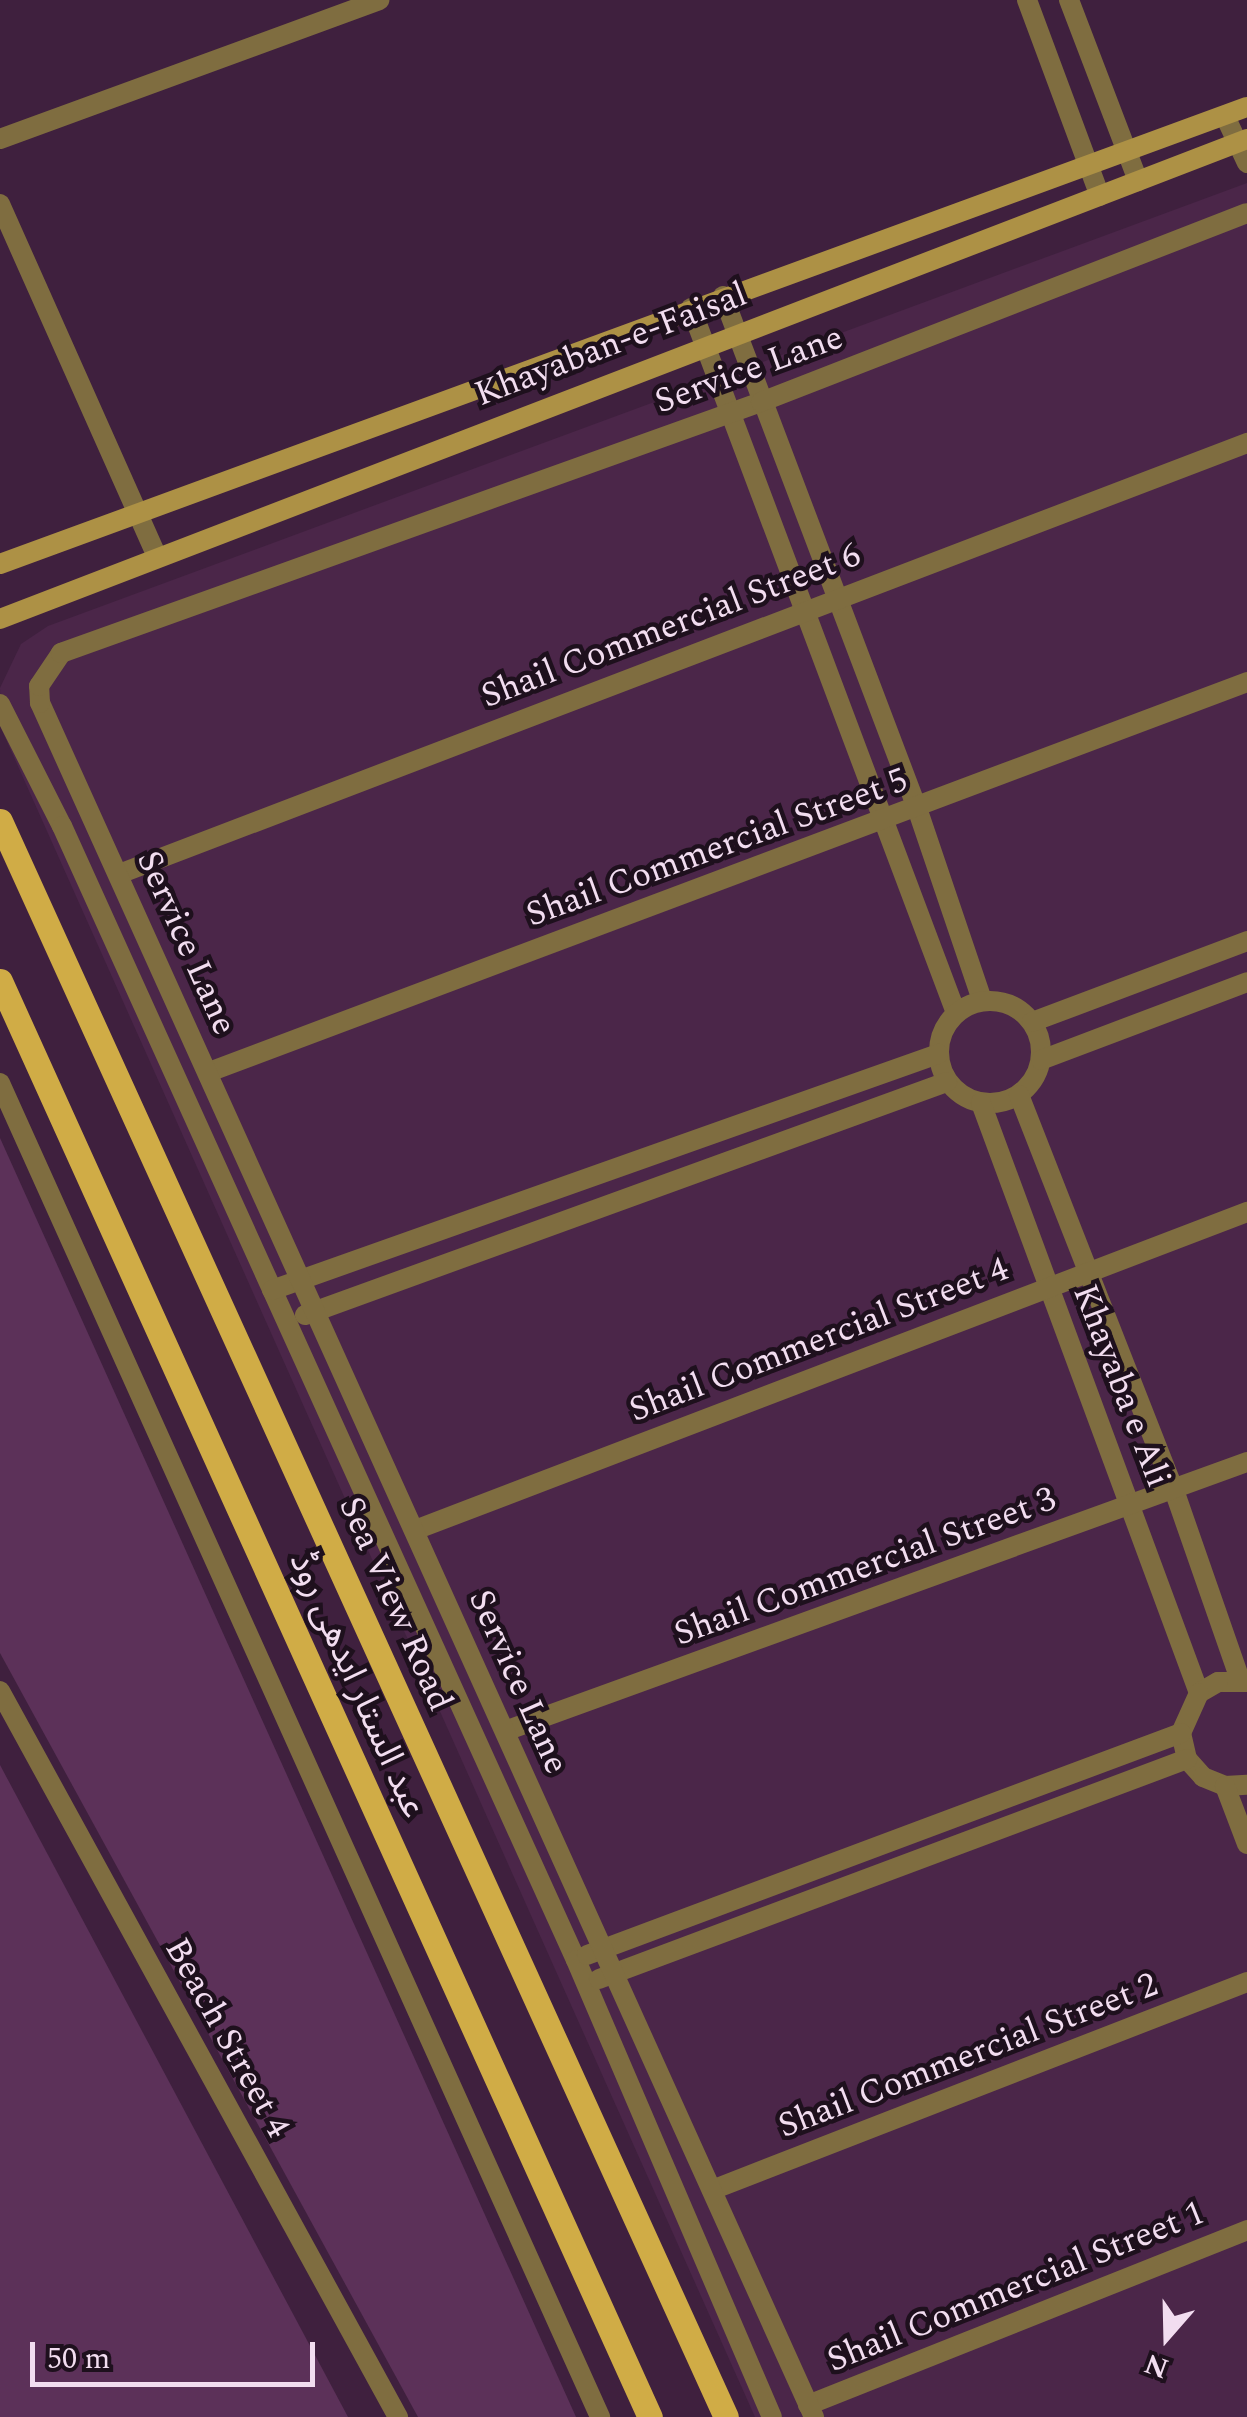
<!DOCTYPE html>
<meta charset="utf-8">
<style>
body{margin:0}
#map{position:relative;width:1247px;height:2417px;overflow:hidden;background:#3f203e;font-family:Spectral,"Noto Sans Arabic",serif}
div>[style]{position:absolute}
.built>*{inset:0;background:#4b2649}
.green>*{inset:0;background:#5c3159}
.street>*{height:20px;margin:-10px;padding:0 10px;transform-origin:10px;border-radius:10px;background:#7f6d40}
.street>.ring{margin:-10px;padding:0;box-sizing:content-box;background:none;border:20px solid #7f6d40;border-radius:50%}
.secondary>*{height:20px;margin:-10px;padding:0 10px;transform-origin:10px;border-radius:10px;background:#ad9145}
.primary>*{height:25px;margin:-12.5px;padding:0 12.5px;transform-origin:12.5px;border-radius:12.5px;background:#d0ac46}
span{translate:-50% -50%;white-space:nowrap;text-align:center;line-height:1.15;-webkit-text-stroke:9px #1e101d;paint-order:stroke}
.street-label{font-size:35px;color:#f2ddf0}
.north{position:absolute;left:1117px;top:2287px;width:100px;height:100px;-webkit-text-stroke:8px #1e101d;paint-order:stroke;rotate:200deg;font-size:28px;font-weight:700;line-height:40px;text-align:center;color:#f2ddf0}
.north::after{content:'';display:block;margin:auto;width:35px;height:45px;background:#f2ddf0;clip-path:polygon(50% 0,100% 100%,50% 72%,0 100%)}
.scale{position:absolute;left:30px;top:2342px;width:285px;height:45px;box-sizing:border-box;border:5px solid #f2ddf0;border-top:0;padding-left:12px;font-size:30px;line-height:35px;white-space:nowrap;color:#f2ddf0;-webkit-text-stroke:8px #1e101d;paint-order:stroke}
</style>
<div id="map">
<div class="built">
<i style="clip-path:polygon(1247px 183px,1247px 2417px,755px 2417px,1px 728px,0 688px,21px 644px,48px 626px)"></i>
</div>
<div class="green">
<i style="clip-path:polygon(0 1138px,576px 2417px,418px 2417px,0 1653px)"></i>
<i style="clip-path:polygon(0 1765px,348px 2417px,0 2417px)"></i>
</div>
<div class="street">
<i style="left:1027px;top:0;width:209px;rotate:69.6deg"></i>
<i style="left:1069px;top:0;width:194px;rotate:69.1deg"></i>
<i style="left:1225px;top:116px;width:52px;rotate:64.9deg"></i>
<i style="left:0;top:139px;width:404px;rotate:-20.1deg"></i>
<i style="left:0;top:204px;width:385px;rotate:66deg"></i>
<i style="left:723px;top:296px;width:548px;rotate:69.25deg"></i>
<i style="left:917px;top:808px;width:203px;rotate:71.3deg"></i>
<i style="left:691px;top:308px;width:753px;rotate:69.4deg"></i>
<i style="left:0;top:704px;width:137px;rotate:63.1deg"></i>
<i style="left:62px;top:826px;width:1245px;rotate:65.62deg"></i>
<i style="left:576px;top:1960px;width:497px;rotate:66.8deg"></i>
<i style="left:119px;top:874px;width:1208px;rotate:-20.91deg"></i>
<i class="ring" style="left:939px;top:1001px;width:82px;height:82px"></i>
<i style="left:1032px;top:1022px;width:230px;rotate:-20.6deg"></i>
<i style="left:1041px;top:1060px;width:220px;rotate:-20.7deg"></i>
<i style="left:209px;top:1072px;width:1109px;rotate:-20.59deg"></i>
<i style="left:0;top:1083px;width:1463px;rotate:65.78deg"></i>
<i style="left:1019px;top:1095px;width:424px;rotate:68.6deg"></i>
<i style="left:1174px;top:1490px;width:201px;rotate:70.8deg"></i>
<i style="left:981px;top:1103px;width:629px;rotate:69.72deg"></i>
<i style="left:272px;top:1290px;width:707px;rotate:-19.51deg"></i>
<i style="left:305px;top:1315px;width:683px;rotate:-19.95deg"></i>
<i style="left:415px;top:1530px;width:891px;rotate:-20.92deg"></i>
<i style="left:1247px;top:1682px;width:29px;rotate:180deg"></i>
<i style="left:1218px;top:1682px;width:22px;rotate:150deg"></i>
<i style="left:1199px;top:1693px;width:44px;rotate:114.2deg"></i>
<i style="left:1181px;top:1733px;width:27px;rotate:77deg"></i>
<i style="left:1187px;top:1759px;width:24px;rotate:48deg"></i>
<i style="left:1203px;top:1777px;width:24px;rotate:22deg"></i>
<i style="left:1225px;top:1786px;width:22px;rotate:-3deg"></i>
<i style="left:0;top:1691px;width:828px;rotate:61.27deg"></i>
<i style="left:505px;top:1731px;width:789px;rotate:-19.93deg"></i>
<i style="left:1225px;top:1786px;width:62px;rotate:69.2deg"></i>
<i style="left:587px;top:1955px;width:634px;rotate:-20.49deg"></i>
<i style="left:599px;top:1979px;width:628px;rotate:-20.51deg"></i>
<i style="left:712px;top:2190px;width:574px;rotate:-21.25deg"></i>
<i style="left:808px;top:2405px;width:473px;rotate:-21.7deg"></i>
<i style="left:814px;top:2417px;width:1881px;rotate:-114.3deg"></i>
<i style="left:40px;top:703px;width:17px;rotate:-93deg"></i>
<i style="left:39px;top:686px;width:40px;rotate:-56deg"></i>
<i style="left:61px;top:653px;width:744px;rotate:-19.73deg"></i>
<i style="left:761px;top:402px;width:521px;rotate:-21.25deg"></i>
</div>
<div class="secondary">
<i style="left:0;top:564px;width:1328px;rotate:-20.13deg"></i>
<i style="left:0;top:619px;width:1336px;rotate:-21.05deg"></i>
</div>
<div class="primary">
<i style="left:0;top:821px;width:1753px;rotate:65.54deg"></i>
<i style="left:0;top:981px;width:1576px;rotate:65.65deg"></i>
</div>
<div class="street-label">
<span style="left:611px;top:345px;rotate:-21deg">Khayaban-e-Faisal</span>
<span style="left:749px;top:370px;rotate:-20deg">Service Lane</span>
<span style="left:671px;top:626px;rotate:-21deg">Shail Commercial Street 6</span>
<span style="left:717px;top:848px;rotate:-20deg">Shail Commercial Street 5</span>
<span style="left:186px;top:943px;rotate:66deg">Service Lane</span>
<span style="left:819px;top:1340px;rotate:-21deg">Shail Commercial Street 4</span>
<span style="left:1121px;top:1386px;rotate:69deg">Khayaba e Ali</span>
<span style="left:865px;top:1567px;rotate:-20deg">Shail Commercial Street 3</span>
<span style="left:395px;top:1604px;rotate:66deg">Sea View Road</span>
<span style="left:518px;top:1682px;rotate:66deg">Service Lane</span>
<span style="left:357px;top:1685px;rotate:66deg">عبد الستار ایدھی روڈ</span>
<span style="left:227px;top:2038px;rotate:61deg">Beach Street 4</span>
<span style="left:968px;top:2056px;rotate:-21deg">Shail Commercial Street 2</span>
<span style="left:1016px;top:2287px;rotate:-22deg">Shail Commercial Street 1</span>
</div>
<div class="north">N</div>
<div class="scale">50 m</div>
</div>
